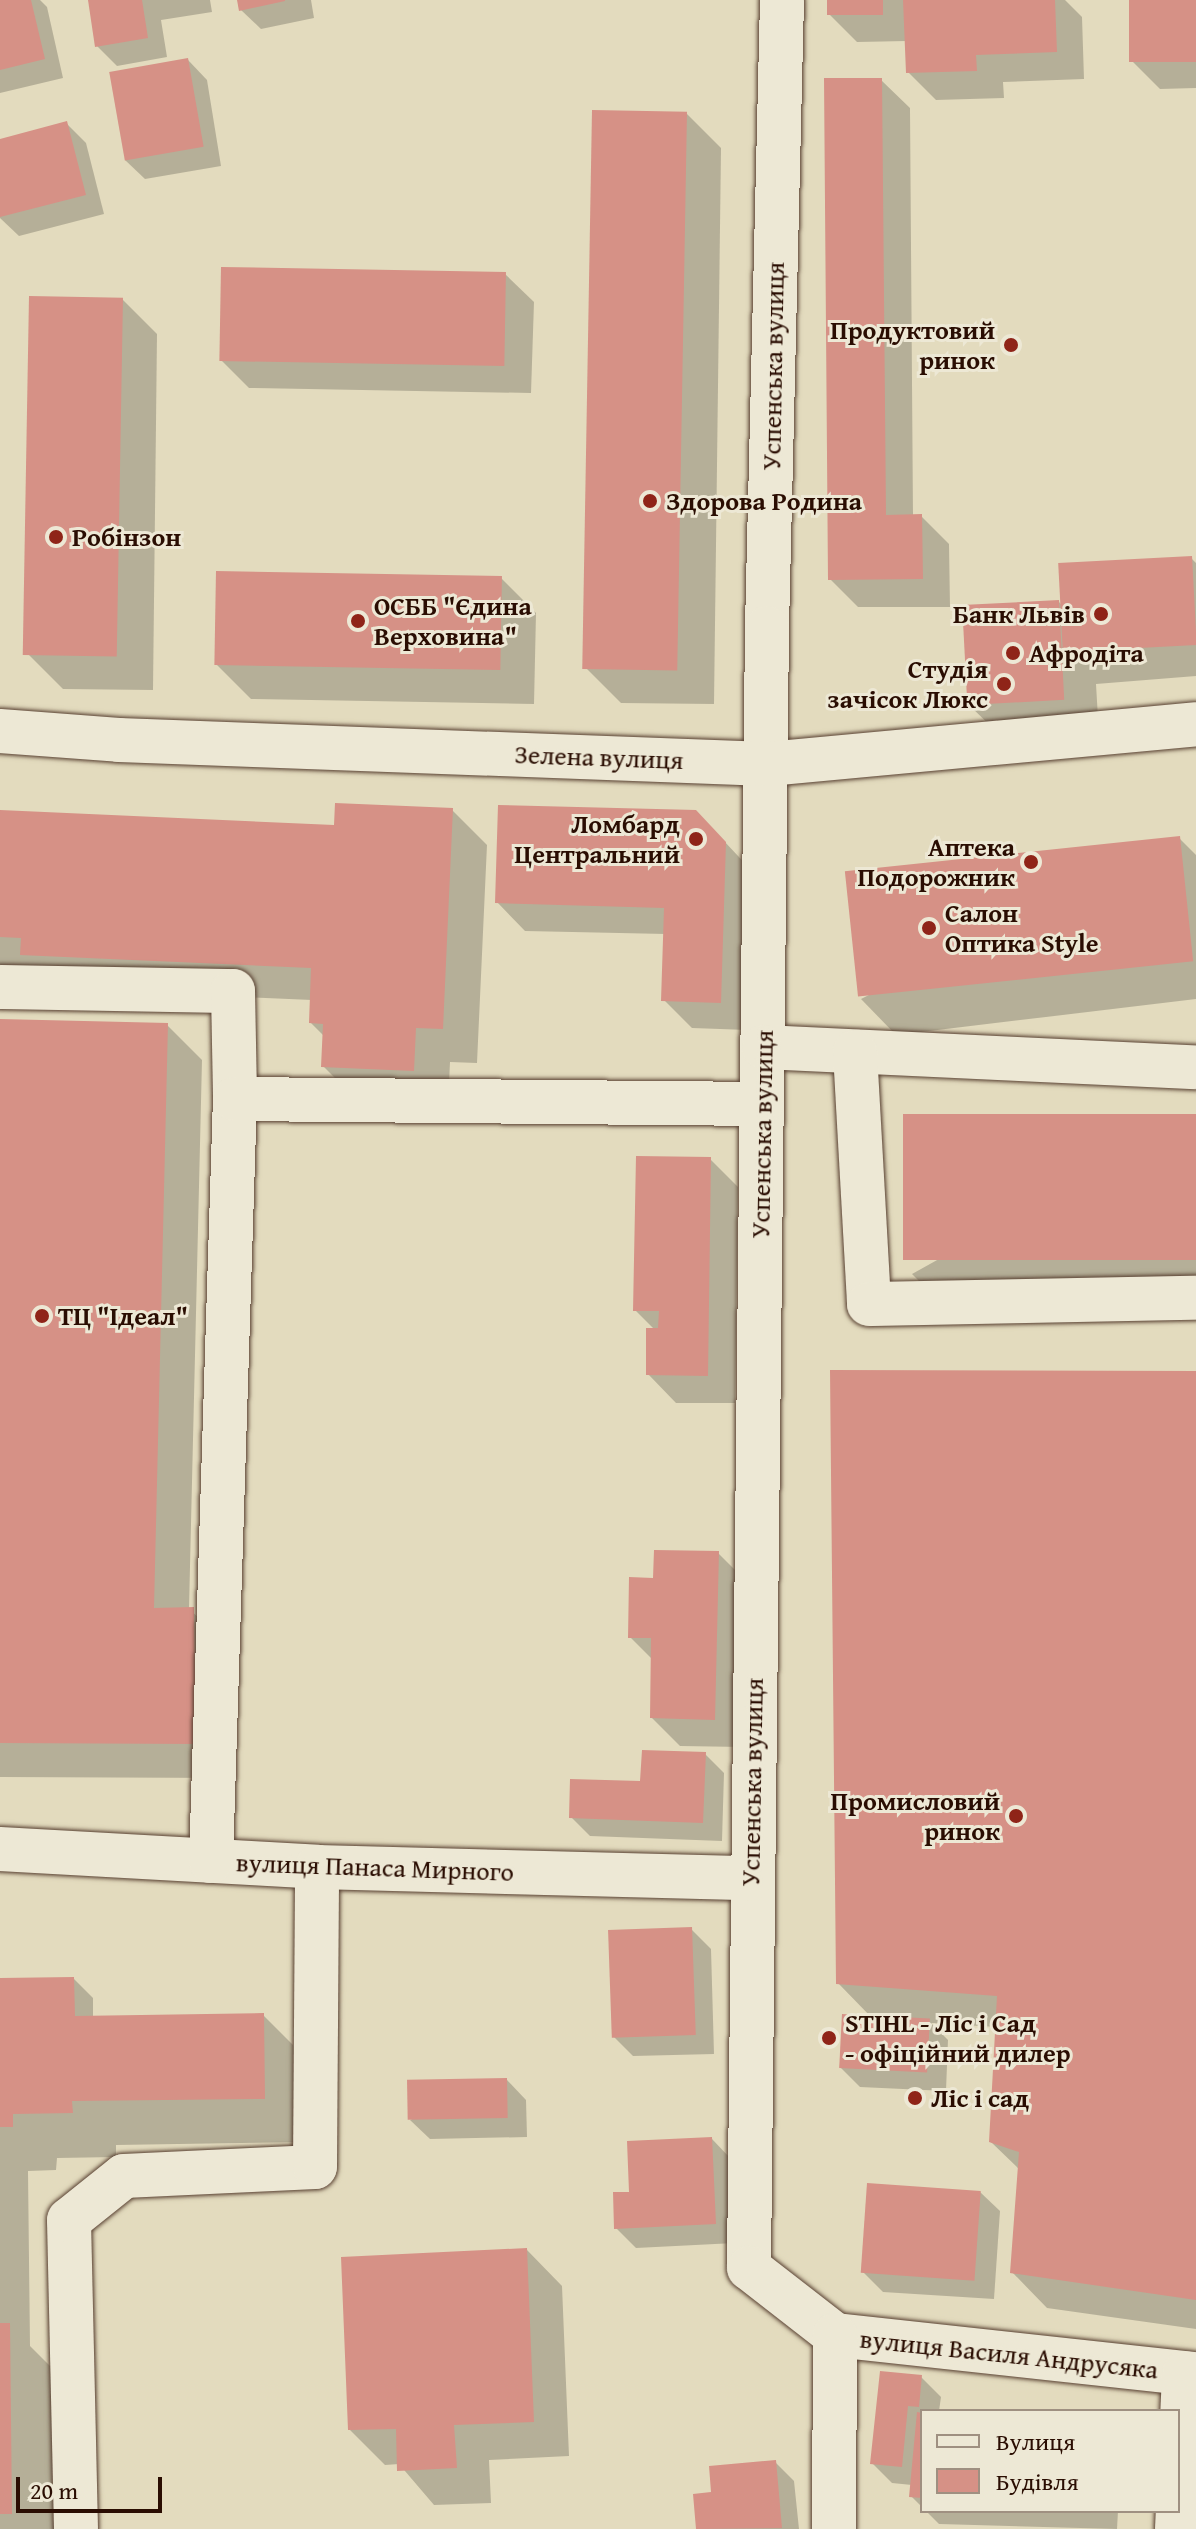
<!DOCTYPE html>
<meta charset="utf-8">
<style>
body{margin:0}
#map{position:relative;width:1196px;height:2529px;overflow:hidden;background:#e3dbbe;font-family:"Gentium Book Plus",serif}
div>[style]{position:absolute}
.shadow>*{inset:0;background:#0003}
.building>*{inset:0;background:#d69186;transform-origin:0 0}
.roads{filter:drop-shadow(0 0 2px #584031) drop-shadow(0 0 2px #584031)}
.minor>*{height:44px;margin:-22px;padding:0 22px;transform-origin:22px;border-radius:22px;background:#ede8d5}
.dots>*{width:22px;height:22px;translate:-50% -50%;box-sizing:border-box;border:4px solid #ede8d5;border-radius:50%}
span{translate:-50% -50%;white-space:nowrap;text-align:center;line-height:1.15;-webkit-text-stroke:6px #ede8d5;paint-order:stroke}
.poi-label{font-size:26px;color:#2a0d02;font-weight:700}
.right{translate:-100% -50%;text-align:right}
.left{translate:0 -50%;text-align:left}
.street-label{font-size:26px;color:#2a0d02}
.legend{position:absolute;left:920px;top:2409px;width:260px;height:104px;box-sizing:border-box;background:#ede8d5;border:2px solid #9f9081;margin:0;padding:10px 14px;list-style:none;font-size:24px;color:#2a0d02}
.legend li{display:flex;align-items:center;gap:16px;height:40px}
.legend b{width:40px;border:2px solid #9f9081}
.scale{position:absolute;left:16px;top:2477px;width:146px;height:36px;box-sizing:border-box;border:4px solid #2a0d02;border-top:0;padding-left:10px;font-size:24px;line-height:28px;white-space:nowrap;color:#2a0d02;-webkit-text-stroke:6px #ede8d5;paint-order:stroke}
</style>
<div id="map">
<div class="shadow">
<i style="clip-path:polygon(0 0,40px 0,47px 7px,63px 78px,0 93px)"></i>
<i style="clip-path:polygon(90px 0,210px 0,212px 12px,161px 20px,167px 57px,117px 66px,97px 46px)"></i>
<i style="clip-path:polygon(239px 0,311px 0,314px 18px,261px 29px,241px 10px)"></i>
<i style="clip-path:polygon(829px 0,1065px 0,1082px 17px,1084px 79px,1003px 82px,1004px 98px,936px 100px,908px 72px,907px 41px,857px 42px,829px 14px)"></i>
<i style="clip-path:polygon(1131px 0,1196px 0,1196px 88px,1160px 89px,1132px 61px)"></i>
<i style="clip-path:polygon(188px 60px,207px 80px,221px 166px,145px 179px,125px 160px)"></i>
<i style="clip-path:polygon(881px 80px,910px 108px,913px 516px,921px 516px,949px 544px,950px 607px,858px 607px,830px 579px)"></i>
<i style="clip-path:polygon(686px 113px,721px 148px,714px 704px,621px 703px,586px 668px)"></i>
<i style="clip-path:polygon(67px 124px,86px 143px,104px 214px,19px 236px,0 218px,0 141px)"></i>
<i style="clip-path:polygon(505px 274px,534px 302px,531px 393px,249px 388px,221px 360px)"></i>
<i style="clip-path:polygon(122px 299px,157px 334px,153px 690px,63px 689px,28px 654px)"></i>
<i style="clip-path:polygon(1191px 558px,1196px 563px,1196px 676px,1096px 684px,1099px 735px,1005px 740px,969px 705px,1059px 602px,1065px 609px)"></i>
<i style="clip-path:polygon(501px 578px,536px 613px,534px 704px,251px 699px,216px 664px)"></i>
<i style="clip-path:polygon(452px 810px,487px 845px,477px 1063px,450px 1062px,448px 1105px,358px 1101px,323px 1066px,324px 1036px,311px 1023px,312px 1000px,57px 989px,0 968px,0 812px,336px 827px)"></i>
<i style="clip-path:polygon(1179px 838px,1196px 855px,1196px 999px,896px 1035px,861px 999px)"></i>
<i style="clip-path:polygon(724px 841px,753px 872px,748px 1030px,692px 1028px,664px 1000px,666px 934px,525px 931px,497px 902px)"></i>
<i style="clip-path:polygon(0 1021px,167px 1025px,202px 1060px,189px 1609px,228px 1644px,230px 1778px,0 1777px)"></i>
<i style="clip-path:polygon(1196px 1116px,1196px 1296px,947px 1309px,912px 1274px)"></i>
<i style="clip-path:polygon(710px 1159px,738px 1187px,735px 1403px,676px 1403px,648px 1374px,655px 1330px,635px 1310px)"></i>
<i style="clip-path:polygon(1196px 1373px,1196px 2329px,1047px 2308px,1012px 2272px,1020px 2170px,991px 2142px,997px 2027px,931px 2023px,948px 2040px,946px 2091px,860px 2087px,841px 2068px,872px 2018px,838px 1983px)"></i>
<i style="clip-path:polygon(718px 1553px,746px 1581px,743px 1747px,680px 1746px,652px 1718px,653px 1660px,630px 1637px,655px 1580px)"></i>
<i style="clip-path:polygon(705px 1754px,724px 1773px,722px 1841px,590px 1836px,571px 1817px)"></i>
<i style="clip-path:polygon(691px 1929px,711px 1949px,714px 2054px,633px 2056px,614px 2037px)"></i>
<i style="clip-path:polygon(74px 1979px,93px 1998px,93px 2018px,263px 2015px,308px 2060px,309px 2142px,116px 2145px,116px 2157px,57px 2158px,56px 2170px,28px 2171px,30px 2346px,53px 2369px,55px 2529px,0 2529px,0 1980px)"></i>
<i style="clip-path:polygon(507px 2080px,526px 2100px,527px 2137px,430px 2139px,410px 2120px)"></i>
<i style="clip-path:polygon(712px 2139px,731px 2159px,735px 2243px,636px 2248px,616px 2228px,632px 2194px)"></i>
<i style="clip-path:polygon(980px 2192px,1000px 2211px,994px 2299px,883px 2292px,863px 2272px)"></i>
<i style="clip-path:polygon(527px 2250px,562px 2286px,569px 2456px,489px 2460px,491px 2503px,434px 2505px,399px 2464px,385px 2465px,350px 2430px)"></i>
<i style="clip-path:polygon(921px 2377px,941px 2397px,939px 2411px,922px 2411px,922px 2507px,911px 2496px,912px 2485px,892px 2483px,872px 2463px)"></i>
<i style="clip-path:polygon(775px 2462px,794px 2481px,799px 2529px,698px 2529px,695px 2496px,714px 2494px)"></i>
<i style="clip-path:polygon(926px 2511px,1118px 2511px,1117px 2529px,939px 2524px)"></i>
</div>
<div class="building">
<i style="clip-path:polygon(0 0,31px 0,45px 59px,0 70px)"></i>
<i style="clip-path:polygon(88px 0,142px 0,148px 38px,95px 47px)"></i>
<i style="clip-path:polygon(237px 0,285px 0,285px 1px,239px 11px)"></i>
<i style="left:827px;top:0;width:56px;height:15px"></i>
<i style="clip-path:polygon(903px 0,1055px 0,1057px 52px,976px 55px,977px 71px,906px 73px)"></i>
<i style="left:1129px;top:0;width:67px;height:62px"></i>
<i style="left:188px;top:58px;width:90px;height:80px;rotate:80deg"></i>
<i style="clip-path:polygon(824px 78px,882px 78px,886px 515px,922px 514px,923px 579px,828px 580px)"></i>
<i style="left:592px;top:110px;width:95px;height:559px;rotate:1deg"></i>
<i style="clip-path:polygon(67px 121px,86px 195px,0 217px,0 139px)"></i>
<i style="left:221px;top:267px;width:285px;height:94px;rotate:1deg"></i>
<i style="left:29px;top:296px;width:94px;height:359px;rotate:1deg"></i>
<i style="left:1192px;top:556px;width:89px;height:134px;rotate:87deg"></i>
<i style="left:216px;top:571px;width:286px;height:94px;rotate:1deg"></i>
<i style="left:1059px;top:600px;width:100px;height:97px;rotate:87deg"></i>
<i style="clip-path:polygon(335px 803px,453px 808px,443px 1029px,416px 1028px,414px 1071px,321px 1067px,323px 1024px,309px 1023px,311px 968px,20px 955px,21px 938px,0 937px,0 810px,334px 825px)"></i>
<i style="clip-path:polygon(498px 805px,696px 810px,726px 842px,721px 1003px,661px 1001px,664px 908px,495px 903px)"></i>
<i style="left:1180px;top:836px;width:126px;height:337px;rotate:84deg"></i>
<i style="clip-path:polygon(0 1019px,168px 1023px,154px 1608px,194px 1607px,196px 1744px,0 1743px)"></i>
<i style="left:1196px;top:1114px;width:146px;height:293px;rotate:90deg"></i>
<i style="clip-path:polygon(636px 1156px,711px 1157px,708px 1376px,646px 1375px,646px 1328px,658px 1328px,659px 1311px,633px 1311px)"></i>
<i style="clip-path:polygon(830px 1370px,1196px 1371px,1196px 2300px,1010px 2273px,1019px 2152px,989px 2142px,997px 1996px,836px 1984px)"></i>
<i style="clip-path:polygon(654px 1550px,719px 1551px,715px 1720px,650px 1718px,651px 1638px,628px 1638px,629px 1577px,653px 1578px)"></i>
<i style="clip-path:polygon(642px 1750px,706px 1752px,703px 1823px,569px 1818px,570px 1779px,640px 1781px)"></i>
<i style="left:692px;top:1927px;width:108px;height:84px;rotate:88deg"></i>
<i style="clip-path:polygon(74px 1977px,75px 2016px,264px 2013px,265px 2099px,72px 2101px,73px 2113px,13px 2114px,13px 2127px,0 2127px,0 1978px)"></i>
<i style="left:842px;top:2014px;width:88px;height:54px;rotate:3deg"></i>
<i style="left:507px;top:2078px;width:40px;height:100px;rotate:89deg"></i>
<i style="clip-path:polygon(712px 2137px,716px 2224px,614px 2229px,613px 2192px,629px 2192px,627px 2141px)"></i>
<i style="left:867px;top:2183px;width:114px;height:90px;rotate:4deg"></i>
<i style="clip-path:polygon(527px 2248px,534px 2422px,454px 2425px,457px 2468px,397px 2471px,396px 2429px,348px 2430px,341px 2257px)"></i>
<i style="clip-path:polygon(0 2323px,10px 2323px,12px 2514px,0 2514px)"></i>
<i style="clip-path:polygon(880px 2371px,922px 2375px,919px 2407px,908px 2406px,902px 2467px,870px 2464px)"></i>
<i style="clip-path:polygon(917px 2412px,922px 2413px,922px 2498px,909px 2497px)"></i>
<i style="clip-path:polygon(776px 2460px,782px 2528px,696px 2529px,693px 2494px,711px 2492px,709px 2466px)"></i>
</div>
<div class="roads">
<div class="minor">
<i style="left:782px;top:0;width:628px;rotate:91.37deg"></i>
<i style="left:767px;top:628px;width:1640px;rotate:90.63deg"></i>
<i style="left:749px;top:2268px;width:109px;rotate:37.9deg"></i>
<i style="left:835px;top:2335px;width:363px;rotate:6.2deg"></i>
<i style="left:0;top:731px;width:119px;rotate:4.3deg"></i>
<i style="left:119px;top:740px;width:649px;rotate:2.12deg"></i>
<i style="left:768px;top:764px;width:430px;rotate:-5.3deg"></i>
<i style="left:0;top:987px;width:233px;rotate:1deg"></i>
<i style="left:233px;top:991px;width:108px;rotate:88.9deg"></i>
<i style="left:764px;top:1047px;width:432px;rotate:2.7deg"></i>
<i style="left:855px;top:1052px;width:252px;rotate:86.8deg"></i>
<i style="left:869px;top:1304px;width:327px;rotate:-1.1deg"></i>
<i style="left:0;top:1849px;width:318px;rotate:3.2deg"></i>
<i style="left:317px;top:1867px;width:433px;rotate:1.5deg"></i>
<i style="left:211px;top:1861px;width:762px;rotate:-88.2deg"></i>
<i style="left:235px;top:1099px;width:526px;rotate:0.54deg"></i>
<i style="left:76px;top:2529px;width:309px;rotate:-91.3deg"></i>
<i style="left:69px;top:2220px;width:70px;rotate:-38.7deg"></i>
<i style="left:124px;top:2176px;width:191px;rotate:-2.7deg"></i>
<i style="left:315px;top:2167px;width:300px;rotate:-89.6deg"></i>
<i style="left:834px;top:2529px;width:194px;rotate:-89.7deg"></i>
<i style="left:1177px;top:2529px;width:156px;rotate:-87.4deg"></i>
</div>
</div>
<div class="dots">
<i style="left:1011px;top:345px;background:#8f2418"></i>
<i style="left:650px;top:501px;background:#8f2418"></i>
<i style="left:56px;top:537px;background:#8f2418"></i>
<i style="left:1101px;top:614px;background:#8f2418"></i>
<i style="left:358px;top:621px;background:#8f2418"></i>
<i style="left:1013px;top:653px;background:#8f2418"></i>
<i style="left:1004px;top:684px;background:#8f2418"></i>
<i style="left:696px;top:839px;background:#8f2418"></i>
<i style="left:1031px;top:862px;background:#8f2418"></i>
<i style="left:929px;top:928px;background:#8f2418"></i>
<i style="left:42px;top:1316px;background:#8f2418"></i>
<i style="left:1016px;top:1816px;background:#8f2418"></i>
<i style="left:829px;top:2038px;background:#8f2418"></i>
<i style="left:915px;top:2098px;background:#8f2418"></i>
</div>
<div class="poi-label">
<span class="right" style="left:995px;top:345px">Продуктовий<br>ринок</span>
<span class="left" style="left:666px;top:501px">Здорова Родина</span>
<span class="left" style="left:72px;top:537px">Робінзон</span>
<span class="left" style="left:374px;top:621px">ОСББ "Єдина<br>Верховина"</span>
<span class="right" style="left:1085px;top:614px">Банк Львів</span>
<span class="left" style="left:1029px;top:653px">Афродіта</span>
<span class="right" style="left:988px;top:684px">Студія<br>зачісок Люкс</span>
<span class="right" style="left:680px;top:839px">Ломбард<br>Центральний</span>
<span class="right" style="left:1015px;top:862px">Аптека<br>Подорожник</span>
<span class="left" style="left:945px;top:928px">Салон<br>Оптика Style</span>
<span class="left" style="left:58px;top:1316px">ТЦ "Ідеал"</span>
<span class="right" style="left:1000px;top:1816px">Промисловий<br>ринок</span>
<span class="left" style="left:845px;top:2038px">STIHL - Ліс і Сад<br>- офіційний дилер</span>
<span class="left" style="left:931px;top:2098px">Ліс і сад</span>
</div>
<div class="street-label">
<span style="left:773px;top:366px;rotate:-89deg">Успенська вулиця</span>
<span style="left:599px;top:757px;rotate:2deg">Зелена вулиця</span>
<span style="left:762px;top:1134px;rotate:-89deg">Успенська вулиця</span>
<span style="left:752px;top:1782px;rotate:-89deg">Успенська вулиця</span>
<span style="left:375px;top:1867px;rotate:2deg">вулиця Панаса Мирного</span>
<span style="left:1009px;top:2354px;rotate:6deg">вулиця Василя Андрусяка</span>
</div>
<ul class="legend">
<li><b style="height:10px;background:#ede8d5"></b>Вулиця</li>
<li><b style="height:22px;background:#d69186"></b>Будівля</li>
</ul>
<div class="scale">20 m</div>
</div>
